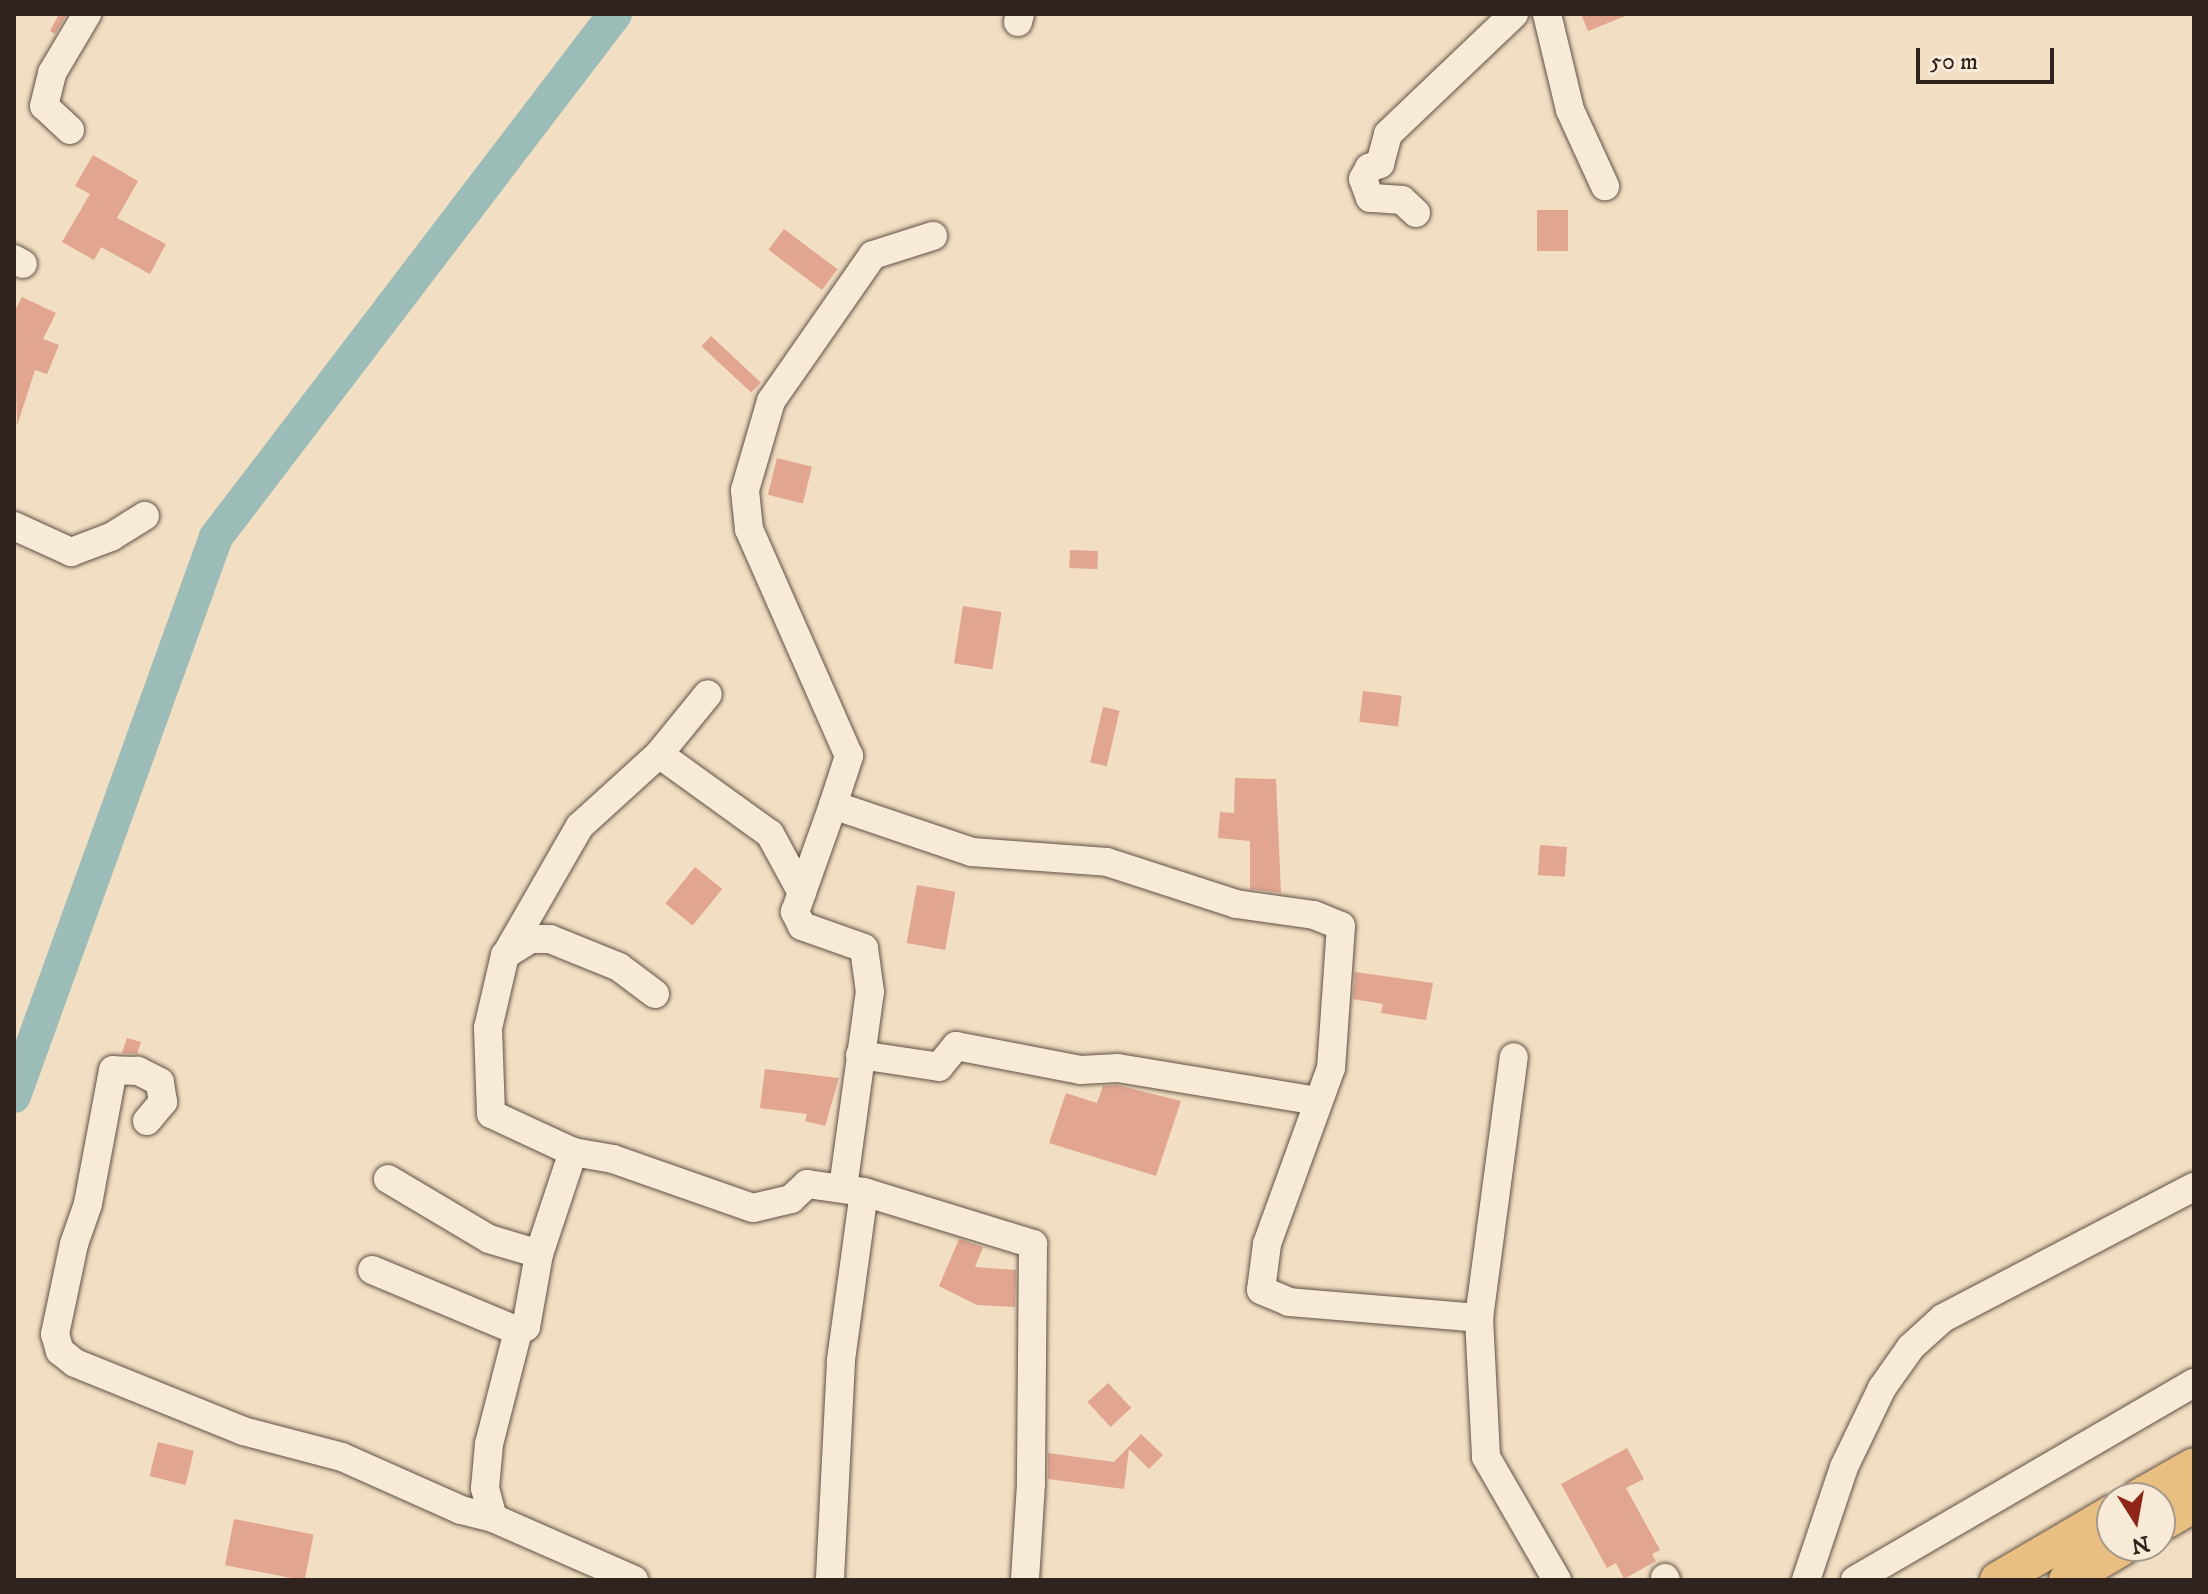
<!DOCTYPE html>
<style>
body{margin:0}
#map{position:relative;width:2208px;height:1594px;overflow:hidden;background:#f2dec2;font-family:"IM FELL DW Pica",serif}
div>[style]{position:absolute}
.river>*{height:34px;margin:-17px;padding:0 17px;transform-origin:17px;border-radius:17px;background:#9bbcb7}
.building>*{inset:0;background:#e1a590;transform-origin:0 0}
.roads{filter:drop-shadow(0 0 2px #605146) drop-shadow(0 0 2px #605146)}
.minor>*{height:28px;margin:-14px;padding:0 14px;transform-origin:14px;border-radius:14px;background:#f7ead7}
.major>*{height:36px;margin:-18px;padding:0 18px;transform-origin:18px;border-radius:18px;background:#e9bf81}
span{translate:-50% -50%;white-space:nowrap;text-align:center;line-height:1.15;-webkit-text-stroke:6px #f7ead7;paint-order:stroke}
.frame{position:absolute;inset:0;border:16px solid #30221c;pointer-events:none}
.north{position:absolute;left:2096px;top:1482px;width:80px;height:80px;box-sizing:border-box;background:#f7ead7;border:2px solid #a79a8c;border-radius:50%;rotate:169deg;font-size:22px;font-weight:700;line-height:32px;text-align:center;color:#30221c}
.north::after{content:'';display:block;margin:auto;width:28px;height:36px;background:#8f2418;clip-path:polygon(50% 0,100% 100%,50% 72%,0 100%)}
.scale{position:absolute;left:1916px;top:48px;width:138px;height:36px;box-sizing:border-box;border:4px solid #30221c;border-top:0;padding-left:10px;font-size:24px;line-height:28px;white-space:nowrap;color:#30221c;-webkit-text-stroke:6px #f7ead7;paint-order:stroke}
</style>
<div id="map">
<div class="river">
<i style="left:14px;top:1096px;width:594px;rotate:-70.13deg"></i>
<i style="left:216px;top:537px;width:658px;rotate:-52.66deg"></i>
</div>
<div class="building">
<i style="clip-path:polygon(59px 14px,67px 14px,55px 34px,50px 31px)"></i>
<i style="clip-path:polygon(1581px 14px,1628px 14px,1628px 15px,1588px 31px)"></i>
<i style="clip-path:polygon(93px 155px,138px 181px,117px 218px,166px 244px,150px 274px,101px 247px,94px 260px,62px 242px,90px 194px,75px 186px)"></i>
<i style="left:1537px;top:210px;width:31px;height:41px"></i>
<i style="left:784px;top:229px;width:67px;height:26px;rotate:37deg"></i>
<i style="clip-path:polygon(22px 297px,56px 313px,43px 339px,59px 345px,47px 374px,35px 370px,17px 426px,14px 312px)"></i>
<i style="left:711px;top:336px;width:68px;height:14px;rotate:43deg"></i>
<i style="left:777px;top:458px;width:36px;height:38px;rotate:14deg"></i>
<i style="left:1070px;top:550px;width:28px;height:18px;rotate:2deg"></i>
<i style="left:963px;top:606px;width:39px;height:58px;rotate:9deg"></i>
<i style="left:1363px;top:691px;width:39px;height:31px;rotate:7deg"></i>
<i style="left:1103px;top:707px;width:17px;height:57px;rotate:13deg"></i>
<i style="clip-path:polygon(1235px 778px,1276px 779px,1281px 893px,1250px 889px,1250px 841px,1218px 838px,1220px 812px,1234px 813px)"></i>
<i style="left:1540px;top:845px;width:27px;height:30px;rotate:4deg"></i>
<i style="left:695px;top:867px;width:35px;height:47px;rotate:39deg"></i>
<i style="left:917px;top:885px;width:39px;height:59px;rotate:10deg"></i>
<i style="clip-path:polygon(1355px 972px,1433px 983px,1426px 1020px,1381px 1013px,1383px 1004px,1353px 999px)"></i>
<i style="clip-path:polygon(127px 1038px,141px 1042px,137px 1054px,122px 1053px)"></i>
<i style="clip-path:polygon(765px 1069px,839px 1078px,825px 1126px,805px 1121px,807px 1114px,760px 1108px)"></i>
<i style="clip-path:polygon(1117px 1085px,1181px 1101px,1156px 1176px,1049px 1143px,1066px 1093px,1097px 1103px,1103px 1086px)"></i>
<i style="clip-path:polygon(959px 1239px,983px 1247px,975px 1267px,1016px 1270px,1015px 1307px,977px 1305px,939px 1286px)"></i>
<i style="left:1108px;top:1383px;width:34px;height:28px;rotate:47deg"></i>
<i style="clip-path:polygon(1141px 1434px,1163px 1455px,1149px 1469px,1129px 1449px,1124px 1489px,1048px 1479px,1048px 1453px,1114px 1462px)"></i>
<i style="left:158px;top:1442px;width:37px;height:35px;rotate:14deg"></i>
<i style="clip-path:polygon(1627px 1448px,1644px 1479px,1626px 1488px,1660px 1550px,1652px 1554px,1656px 1561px,1624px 1579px,1616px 1563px,1607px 1568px,1561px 1484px)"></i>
<i style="left:234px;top:1519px;width:81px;height:47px;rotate:11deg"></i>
</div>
<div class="roads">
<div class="minor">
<i style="left:1547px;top:14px;width:99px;rotate:76.5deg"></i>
<i style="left:1570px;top:110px;width:84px;rotate:65.3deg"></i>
<i style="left:1018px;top:22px;width:8px;rotate:-76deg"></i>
<i style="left:70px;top:130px;width:35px;rotate:-137deg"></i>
<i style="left:44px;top:106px;width:34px;rotate:-76deg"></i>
<i style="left:52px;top:73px;width:69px;rotate:-59.3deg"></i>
<i style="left:1416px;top:213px;width:19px;rotate:-137deg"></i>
<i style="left:1402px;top:200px;width:32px;rotate:-176deg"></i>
<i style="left:1370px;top:198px;width:20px;rotate:-110deg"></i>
<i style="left:1363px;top:179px;width:13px;rotate:-61deg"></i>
<i style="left:1369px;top:168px;width:12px;rotate:-20deg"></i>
<i style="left:1380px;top:164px;width:31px;rotate:-75deg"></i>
<i style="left:1388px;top:134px;width:174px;rotate:-43.6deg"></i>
<i style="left:14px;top:259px;width:10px;rotate:29deg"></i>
<i style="left:14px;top:526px;width:63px;rotate:24.5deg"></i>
<i style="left:71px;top:552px;width:43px;rotate:-20.6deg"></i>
<i style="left:111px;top:537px;width:40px;rotate:-32deg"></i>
<i style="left:659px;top:754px;width:137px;rotate:35.8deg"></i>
<i style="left:770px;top:834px;width:67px;rotate:61.5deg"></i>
<i style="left:833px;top:805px;width:52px;rotate:-71.9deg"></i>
<i style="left:849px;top:756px;width:248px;rotate:-113.8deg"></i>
<i style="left:749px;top:529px;width:39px;rotate:-96deg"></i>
<i style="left:745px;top:490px;width:93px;rotate:-73.7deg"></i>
<i style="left:771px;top:401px;width:178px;rotate:-55.1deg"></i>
<i style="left:873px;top:255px;width:63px;rotate:-17.6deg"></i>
<i style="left:508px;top:951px;width:144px;rotate:-60.1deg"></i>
<i style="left:580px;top:826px;width:107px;rotate:-42.3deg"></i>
<i style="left:659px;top:754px;width:77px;rotate:-50.8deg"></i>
<i style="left:860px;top:1055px;width:80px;rotate:8.6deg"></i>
<i style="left:939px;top:1067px;width:27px;rotate:-51deg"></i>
<i style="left:956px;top:1046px;width:127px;rotate:10.9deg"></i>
<i style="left:1081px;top:1070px;width:37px;rotate:-3deg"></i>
<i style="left:1118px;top:1068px;width:202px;rotate:9.4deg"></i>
<i style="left:147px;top:1121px;width:25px;rotate:-50deg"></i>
<i style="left:163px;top:1102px;width:20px;rotate:-99deg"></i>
<i style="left:160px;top:1082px;width:25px;rotate:-153deg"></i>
<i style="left:138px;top:1071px;width:25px;rotate:-178deg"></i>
<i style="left:113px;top:1070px;width:136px;rotate:100.6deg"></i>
<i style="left:88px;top:1204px;width:42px;rotate:109.3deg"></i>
<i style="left:74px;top:1244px;width:92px;rotate:101.9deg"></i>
<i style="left:55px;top:1334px;width:18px;rotate:74deg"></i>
<i style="left:60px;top:1351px;width:19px;rotate:39deg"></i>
<i style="left:75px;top:1363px;width:181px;rotate:22deg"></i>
<i style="left:243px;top:1431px;width:102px;rotate:14.7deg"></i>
<i style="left:342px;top:1457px;width:130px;rotate:24deg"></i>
<i style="left:461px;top:1510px;width:33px;rotate:14deg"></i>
<i style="left:493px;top:1518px;width:31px;rotate:-105deg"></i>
<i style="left:485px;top:1488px;width:44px;rotate:-84.8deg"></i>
<i style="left:489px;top:1444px;width:117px;rotate:-75.6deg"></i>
<i style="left:518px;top:1331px;width:158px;rotate:-157.3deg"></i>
<i style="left:573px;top:1152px;width:41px;rotate:9.9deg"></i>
<i style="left:613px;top:1159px;width:148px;rotate:19.3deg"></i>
<i style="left:753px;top:1208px;width:39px;rotate:-13deg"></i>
<i style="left:791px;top:1199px;width:22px;rotate:-43deg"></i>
<i style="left:807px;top:1184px;width:58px;rotate:8deg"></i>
<i style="left:864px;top:1192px;width:171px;rotate:97.8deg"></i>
<i style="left:841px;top:1361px;width:219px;rotate:92.9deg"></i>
<i style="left:388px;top:1179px;width:117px;rotate:30.7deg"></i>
<i style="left:489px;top:1239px;width:52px;rotate:16.7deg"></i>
<i style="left:539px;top:1254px;width:74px;rotate:100.1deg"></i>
<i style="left:526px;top:1327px;width:9px;rotate:153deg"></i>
<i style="left:843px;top:1188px;width:198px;rotate:-82.2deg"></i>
<i style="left:870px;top:992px;width:44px;rotate:-97.8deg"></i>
<i style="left:864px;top:948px;width:66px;rotate:-160.5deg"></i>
<i style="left:802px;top:926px;width:16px;rotate:-117deg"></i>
<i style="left:795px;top:912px;width:114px;rotate:-70.4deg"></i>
<i style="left:833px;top:805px;width:147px;rotate:18.7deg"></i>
<i style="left:972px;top:852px;width:135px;rotate:4.2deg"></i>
<i style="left:1107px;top:862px;width:136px;rotate:18deg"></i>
<i style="left:1236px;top:904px;width:79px;rotate:8deg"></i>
<i style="left:1314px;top:915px;width:29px;rotate:22deg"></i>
<i style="left:1341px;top:926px;width:142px;rotate:94deg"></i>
<i style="left:1331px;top:1068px;width:187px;rotate:110deg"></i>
<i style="left:1267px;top:1244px;width:46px;rotate:97.4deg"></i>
<i style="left:1261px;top:1290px;width:30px;rotate:23deg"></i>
<i style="left:1289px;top:1302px;width:191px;rotate:4.8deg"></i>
<i style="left:1479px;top:1318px;width:139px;rotate:87.1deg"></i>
<i style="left:1486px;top:1457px;width:142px;rotate:60deg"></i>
<i style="left:864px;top:1192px;width:177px;rotate:17.1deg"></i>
<i style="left:1033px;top:1244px;width:240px;rotate:90.5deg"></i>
<i style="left:1031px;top:1484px;width:96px;rotate:93.6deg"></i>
<i style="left:539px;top:1254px;width:108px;rotate:-71.6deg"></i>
<i style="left:573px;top:1152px;width:90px;rotate:-155.1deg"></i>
<i style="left:491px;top:1114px;width:86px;rotate:-92deg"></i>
<i style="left:488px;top:1028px;width:75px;rotate:-76.9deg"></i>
<i style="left:505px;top:955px;width:31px;rotate:-32deg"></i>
<i style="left:531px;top:939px;width:19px"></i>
<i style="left:550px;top:939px;width:74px;rotate:22.1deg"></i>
<i style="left:619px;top:967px;width:45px;rotate:36.9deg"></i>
<i style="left:1479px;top:1318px;width:263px;rotate:-82.4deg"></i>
<i style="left:493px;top:1518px;width:154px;rotate:23.7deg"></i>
<i style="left:1665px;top:1578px;width:2px;rotate:63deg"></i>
<i style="left:1806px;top:1580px;width:119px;rotate:-71.4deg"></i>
<i style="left:1844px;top:1467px;width:88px;rotate:-64.3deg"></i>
<i style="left:1882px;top:1388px;width:50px;rotate:-54.7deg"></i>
<i style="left:1911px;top:1347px;width:43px;rotate:-42.2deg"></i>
<i style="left:1943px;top:1318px;width:283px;rotate:-27.6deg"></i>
<i style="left:1855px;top:1580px;width:392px;rotate:-30.2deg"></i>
</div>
<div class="major">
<i style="left:2138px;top:1498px;width:64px;rotate:-29.7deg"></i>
<i style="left:2160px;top:1524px;width:39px;rotate:-30deg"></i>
<i style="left:1998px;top:1580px;width:132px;rotate:-30.4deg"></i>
<i style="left:2067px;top:1580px;width:66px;rotate:-30.8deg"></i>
</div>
</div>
<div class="frame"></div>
<div class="north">N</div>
<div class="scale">50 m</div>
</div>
